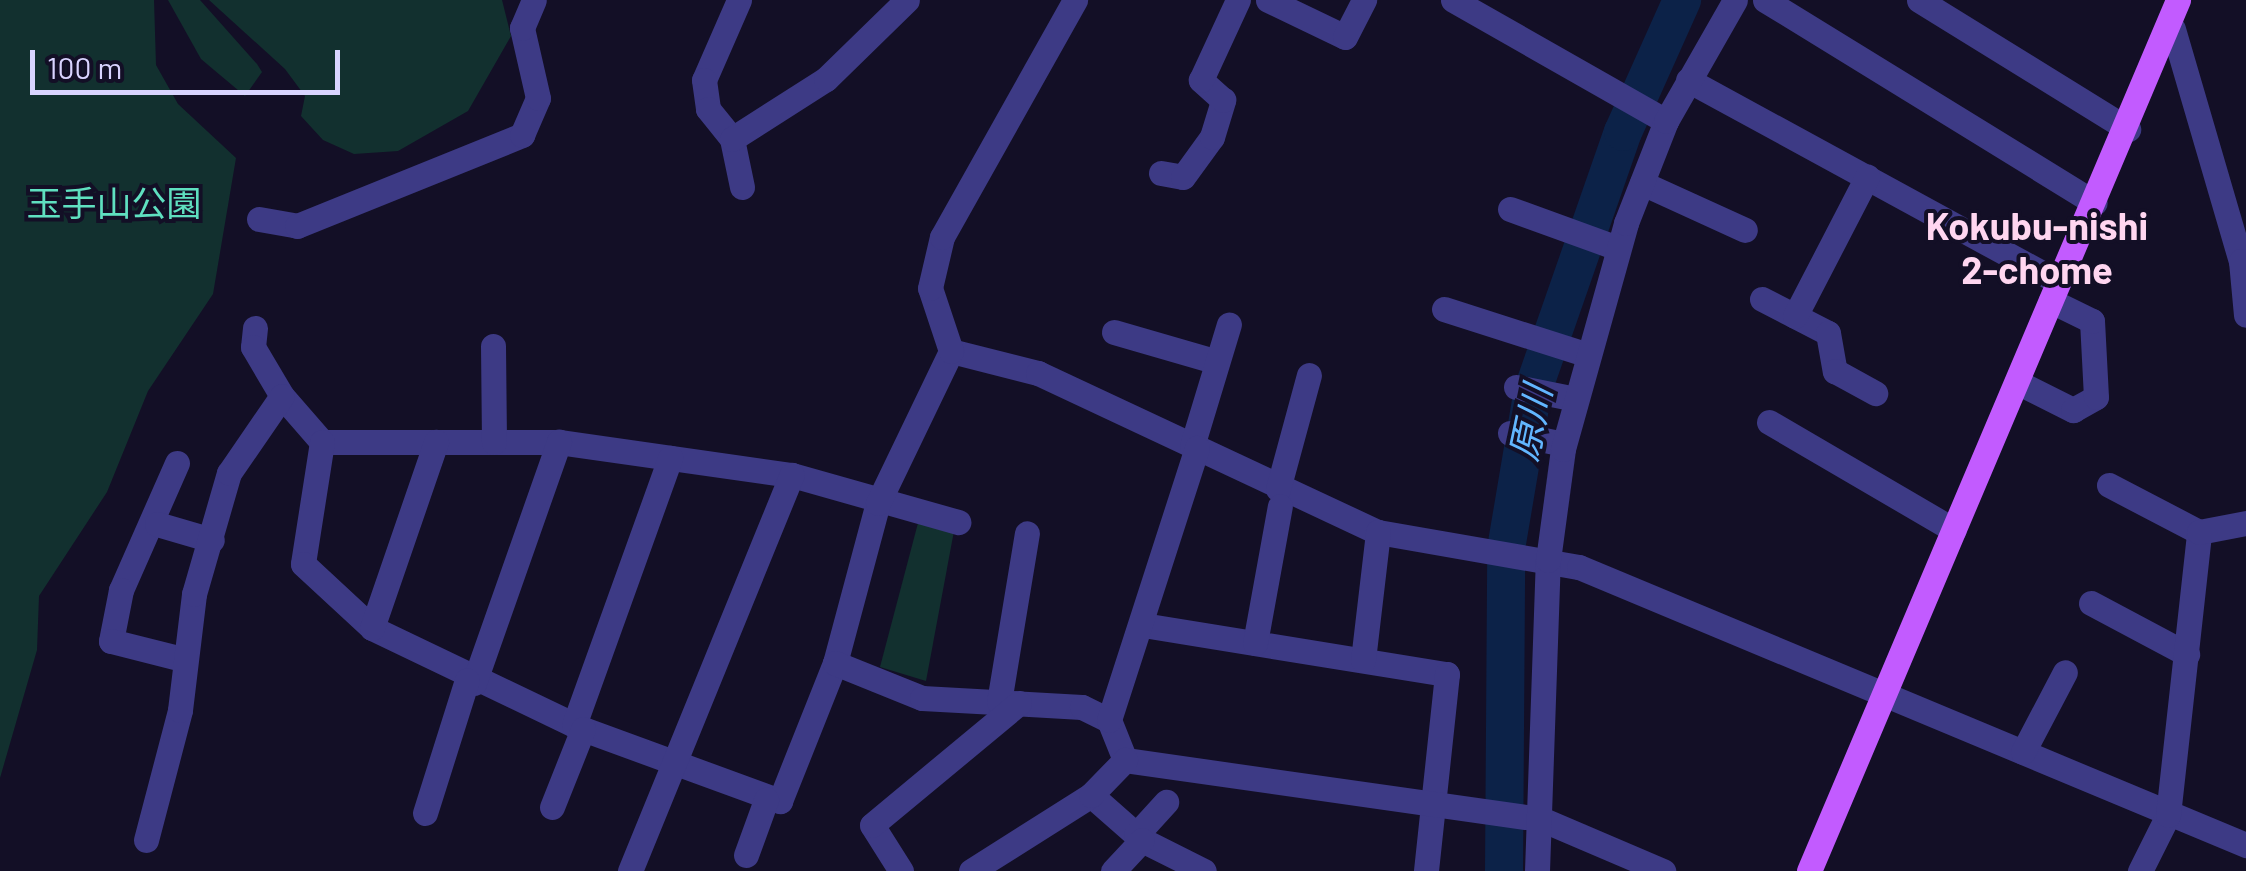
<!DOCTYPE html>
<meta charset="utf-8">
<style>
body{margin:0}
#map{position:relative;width:2246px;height:871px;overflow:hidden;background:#130f26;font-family:Barlow,"Noto Sans JP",sans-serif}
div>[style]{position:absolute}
.green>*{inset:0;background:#12302f}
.river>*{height:38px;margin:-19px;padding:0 19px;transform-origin:19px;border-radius:19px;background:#0c2248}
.minor>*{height:25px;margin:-12.5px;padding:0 12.5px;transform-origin:12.5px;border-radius:12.5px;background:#3d3a85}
.major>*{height:25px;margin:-12.5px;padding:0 12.5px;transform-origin:12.5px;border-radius:12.5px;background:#c25bff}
span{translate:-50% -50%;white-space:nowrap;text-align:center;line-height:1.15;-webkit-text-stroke:8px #130f26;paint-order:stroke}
.park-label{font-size:35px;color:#5fe0c0}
.neighbourhood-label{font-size:38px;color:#ffd6f0;font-weight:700}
.water-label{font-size:38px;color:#62b6ff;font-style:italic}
.scale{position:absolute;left:30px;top:50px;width:310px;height:45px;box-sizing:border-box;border:5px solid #d9d4ff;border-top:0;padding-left:12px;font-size:30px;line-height:35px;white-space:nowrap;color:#d9d4ff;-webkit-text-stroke:8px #130f26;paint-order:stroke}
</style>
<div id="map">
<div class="green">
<i style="clip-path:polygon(0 0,154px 0,156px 65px,178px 104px,236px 158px,213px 294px,148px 391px,107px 492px,39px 596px,37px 650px,0 778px)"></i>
<i style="clip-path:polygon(168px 0,200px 0,257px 64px,262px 72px,245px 96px,201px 59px)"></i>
<i style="clip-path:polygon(209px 0,502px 0,511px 36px,468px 111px,398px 151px,354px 154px,323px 140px,301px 116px,305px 96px,285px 69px)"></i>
<i style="clip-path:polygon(918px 523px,954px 531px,926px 681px,880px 667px)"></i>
</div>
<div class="river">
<i style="left:1504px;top:871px;width:322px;rotate:-89.6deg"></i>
<i style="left:1506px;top:549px;width:161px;rotate:-80.4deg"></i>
<i style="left:1533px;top:390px;width:273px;rotate:-70.8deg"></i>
<i style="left:1623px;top:132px;width:145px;rotate:-65.9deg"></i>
</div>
<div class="minor">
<i style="left:739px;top:0;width:87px;rotate:113.6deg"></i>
<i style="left:704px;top:80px;width:29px;rotate:82deg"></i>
<i style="left:708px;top:109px;width:38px;rotate:51deg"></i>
<i style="left:732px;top:139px;width:49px;rotate:78.2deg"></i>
<i style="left:1268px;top:0;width:85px;rotate:25.7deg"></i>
<i style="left:1345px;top:37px;width:42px;rotate:-62.8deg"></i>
<i style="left:1453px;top:0;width:245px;rotate:29.6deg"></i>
<i style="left:1765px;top:0;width:387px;rotate:31.6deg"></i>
<i style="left:1919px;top:0;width:246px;rotate:31.7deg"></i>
<i style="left:2173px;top:29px;width:242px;rotate:73.7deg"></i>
<i style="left:2241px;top:261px;width:54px;rotate:84.7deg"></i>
<i style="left:1688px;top:80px;width:422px;rotate:28.6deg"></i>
<i style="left:732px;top:139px;width:112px;rotate:-32.6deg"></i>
<i style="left:826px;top:79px;width:113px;rotate:-44.3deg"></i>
<i style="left:1161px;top:173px;width:22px;rotate:10deg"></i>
<i style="left:1183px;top:177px;width:49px;rotate:-54.1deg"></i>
<i style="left:1212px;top:137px;width:39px;rotate:-73deg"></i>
<i style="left:1223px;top:100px;width:30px;rotate:-138deg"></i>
<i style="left:1201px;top:80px;width:88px;rotate:-65.2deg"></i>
<i style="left:1642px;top:183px;width:113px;rotate:24.5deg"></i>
<i style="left:1510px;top:209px;width:115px;rotate:19.9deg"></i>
<i style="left:259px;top:219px;width:39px;rotate:10deg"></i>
<i style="left:297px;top:226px;width:243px;rotate:-22deg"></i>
<i style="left:522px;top:135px;width:40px;rotate:-66.6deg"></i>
<i style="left:538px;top:98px;width:72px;rotate:-102.9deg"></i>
<i style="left:522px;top:28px;width:30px;rotate:-67deg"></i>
<i style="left:1762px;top:299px;width:74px;rotate:27.3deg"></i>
<i style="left:1828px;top:333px;width:39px;rotate:80deg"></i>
<i style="left:1835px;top:371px;width:46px;rotate:28.8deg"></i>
<i style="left:1444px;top:309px;width:151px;rotate:17.7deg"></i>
<i style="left:1795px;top:316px;width:157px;rotate:-62.6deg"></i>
<i style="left:255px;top:328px;width:19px;rotate:96deg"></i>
<i style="left:253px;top:347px;width:57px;rotate:59.4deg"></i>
<i style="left:282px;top:396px;width:61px;rotate:49deg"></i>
<i style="left:322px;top:442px;width:237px"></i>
<i style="left:559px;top:442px;width:235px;rotate:8.1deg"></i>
<i style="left:792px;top:475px;width:173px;rotate:15.8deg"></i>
<i style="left:1114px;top:332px;width:107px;rotate:16.2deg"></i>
<i style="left:493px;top:346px;width:96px;rotate:89.4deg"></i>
<i style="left:951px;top:351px;width:90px;rotate:14.2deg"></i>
<i style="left:1038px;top:373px;width:375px;rotate:25.1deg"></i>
<i style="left:1378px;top:532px;width:204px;rotate:9.9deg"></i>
<i style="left:1579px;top:567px;width:723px;rotate:22.63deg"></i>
<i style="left:2017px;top:382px;width:63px;rotate:26.6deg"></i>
<i style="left:2073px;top:410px;width:26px;rotate:-29deg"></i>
<i style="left:2096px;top:397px;width:76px;rotate:-93deg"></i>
<i style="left:2092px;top:321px;width:46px;rotate:-154deg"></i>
<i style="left:1516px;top:387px;width:61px;rotate:11.3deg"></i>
<i style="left:1769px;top:422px;width:214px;rotate:30.3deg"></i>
<i style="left:1510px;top:433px;width:55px;rotate:11.5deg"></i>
<i style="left:322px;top:442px;width:123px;rotate:98.9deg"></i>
<i style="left:303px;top:564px;width:94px;rotate:42.8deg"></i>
<i style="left:372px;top:628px;width:234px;rotate:25.6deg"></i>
<i style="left:583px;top:729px;width:210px;rotate:20.1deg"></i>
<i style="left:780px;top:801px;width:149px;rotate:-68.3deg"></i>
<i style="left:835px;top:663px;width:166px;rotate:-75deg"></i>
<i style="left:878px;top:503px;width:169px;rotate:-64.3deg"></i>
<i style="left:951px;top:351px;width:66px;rotate:-108.4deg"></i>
<i style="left:930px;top:288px;width:52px;rotate:-76.8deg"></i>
<i style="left:942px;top:237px;width:272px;rotate:-60.7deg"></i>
<i style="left:1192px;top:446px;width:127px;rotate:-73.1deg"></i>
<i style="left:177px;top:463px;width:139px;rotate:113.8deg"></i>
<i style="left:121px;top:590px;width:52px;rotate:101.1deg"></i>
<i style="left:111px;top:641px;width:73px;rotate:14.2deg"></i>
<i style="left:2109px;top:485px;width:102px;rotate:27.6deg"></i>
<i style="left:1278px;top:489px;width:118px;rotate:-74.8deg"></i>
<i style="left:157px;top:524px;width:57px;rotate:16.2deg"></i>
<i style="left:2091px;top:603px;width:109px;rotate:28deg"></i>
<i style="left:1143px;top:625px;width:308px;rotate:9.2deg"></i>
<i style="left:1447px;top:674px;width:198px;rotate:96.1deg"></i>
<i style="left:372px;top:628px;width:197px;rotate:-71deg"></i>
<i style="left:1255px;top:643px;width:139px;rotate:-79.7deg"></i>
<i style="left:1363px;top:660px;width:129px;rotate:-83.3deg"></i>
<i style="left:835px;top:663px;width:94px;rotate:21.9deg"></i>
<i style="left:922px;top:698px;width:160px;rotate:3.2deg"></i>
<i style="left:1082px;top:707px;width:30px;rotate:26deg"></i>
<i style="left:1109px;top:720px;width:43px;rotate:68.2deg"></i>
<i style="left:474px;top:683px;width:256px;rotate:-70.6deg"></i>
<i style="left:999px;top:702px;width:171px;rotate:-80.6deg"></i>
<i style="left:1109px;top:720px;width:286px;rotate:-72.1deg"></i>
<i style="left:574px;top:725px;width:284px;rotate:-70.2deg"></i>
<i style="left:2023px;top:752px;width:90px;rotate:-62.3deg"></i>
<i style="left:1125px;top:760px;width:420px;rotate:8.1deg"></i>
<i style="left:1541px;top:819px;width:133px;rotate:23.1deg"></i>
<i style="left:1091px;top:795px;width:68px;rotate:41.4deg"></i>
<i style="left:1142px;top:840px;width:69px;rotate:26.6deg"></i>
<i style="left:552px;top:807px;width:84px;rotate:-68.3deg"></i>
<i style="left:425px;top:813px;width:139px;rotate:-72.5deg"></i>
<i style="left:1136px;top:835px;width:45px;rotate:-47.7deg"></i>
<i style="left:146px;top:840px;width:134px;rotate:-75.3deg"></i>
<i style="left:180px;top:710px;width:117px;rotate:-83.1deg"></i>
<i style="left:194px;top:594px;width:126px;rotate:-73.9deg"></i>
<i style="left:229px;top:473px;width:93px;rotate:-55.5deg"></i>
<i style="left:746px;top:855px;width:59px;rotate:-70deg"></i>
<i style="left:630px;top:871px;width:428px;rotate:-67.8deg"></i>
<i style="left:901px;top:871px;width:54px;rotate:-122.2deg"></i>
<i style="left:872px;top:825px;width:191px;rotate:-39.7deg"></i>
<i style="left:971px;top:871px;width:142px;rotate:-32.3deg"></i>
<i style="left:1091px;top:795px;width:49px;rotate:-45.8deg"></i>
<i style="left:1113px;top:871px;width:42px;rotate:-46.9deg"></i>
<i style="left:1537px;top:871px;width:311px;rotate:-88deg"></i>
<i style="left:1548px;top:560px;width:112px;rotate:-82.3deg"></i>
<i style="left:1563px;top:449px;width:235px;rotate:-74.4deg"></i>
<i style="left:1626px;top:223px;width:110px;rotate:-68.6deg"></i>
<i style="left:1666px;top:121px;width:139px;rotate:-60.3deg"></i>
<i style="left:2140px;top:871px;width:63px;rotate:-63.4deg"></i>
<i style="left:2168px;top:815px;width:285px;rotate:-83.7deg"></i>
<i style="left:2199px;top:532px;width:48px;rotate:-10.8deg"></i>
</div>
<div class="major">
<i style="left:1809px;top:871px;width:946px;rotate:-67.04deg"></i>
</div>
<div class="park-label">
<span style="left:114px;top:202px">玉手山公園</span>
</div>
<div class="neighbourhood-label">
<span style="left:2037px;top:248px">Kokubu-nishi<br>2-chome</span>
</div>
<div class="water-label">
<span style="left:1530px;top:423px;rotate:-78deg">原川</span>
</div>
<div class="scale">100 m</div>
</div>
